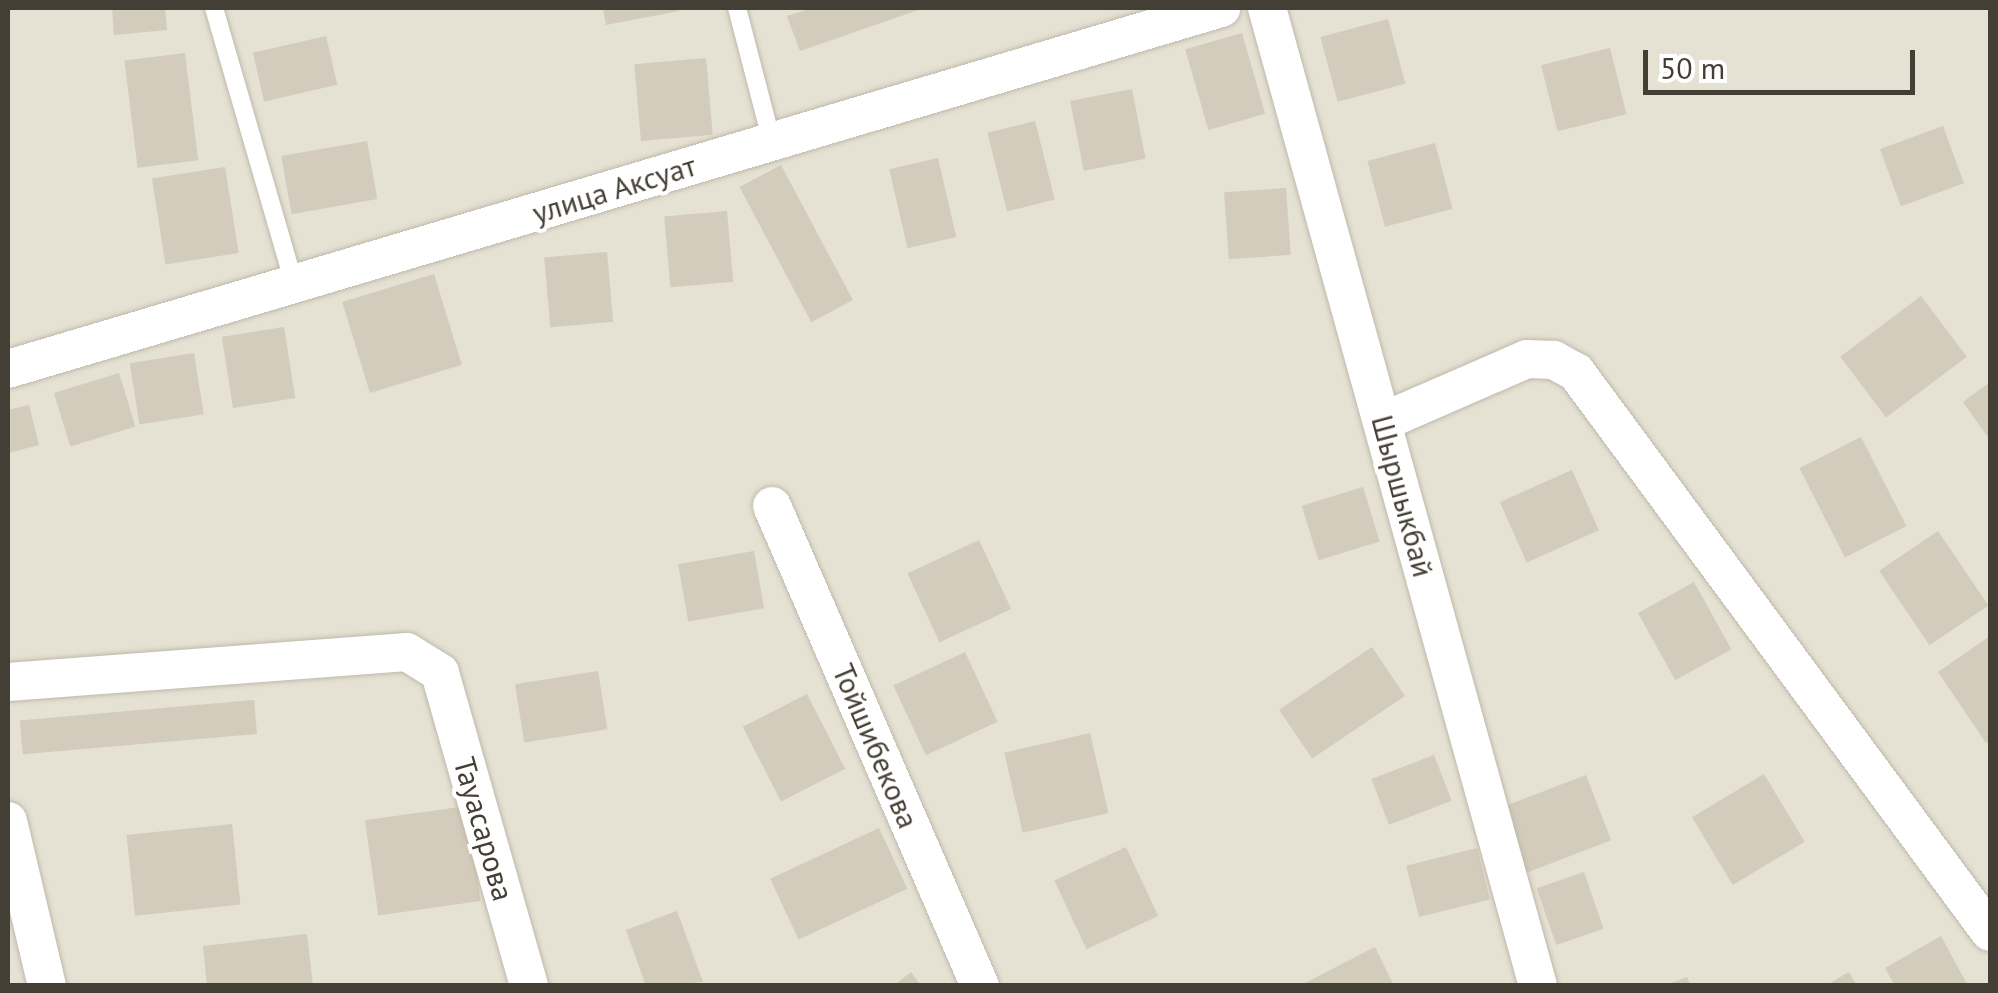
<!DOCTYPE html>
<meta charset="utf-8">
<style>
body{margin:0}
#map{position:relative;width:1998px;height:993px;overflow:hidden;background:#f2eee5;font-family:"PT Sans",sans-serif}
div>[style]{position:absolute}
.residential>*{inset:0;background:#e5e1d3;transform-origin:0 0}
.building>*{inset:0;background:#d3cbbb;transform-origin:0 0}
.roads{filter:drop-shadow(0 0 2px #bfb9ab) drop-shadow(0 0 2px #bfb9ab)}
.lane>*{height:18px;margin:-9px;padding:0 9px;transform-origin:9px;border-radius:9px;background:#fff}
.street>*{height:38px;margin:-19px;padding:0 19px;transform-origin:19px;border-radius:19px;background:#fff}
span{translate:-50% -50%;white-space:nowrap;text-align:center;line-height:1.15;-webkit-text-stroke:8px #fff;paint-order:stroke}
.street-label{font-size:30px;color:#443f35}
.frame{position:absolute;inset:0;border:10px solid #443f35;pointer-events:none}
.scale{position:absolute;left:1643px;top:50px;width:272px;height:45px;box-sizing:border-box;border:5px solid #443f35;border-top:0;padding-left:12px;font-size:30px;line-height:35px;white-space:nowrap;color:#443f35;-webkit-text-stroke:8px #fff;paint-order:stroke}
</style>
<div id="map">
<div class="residential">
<i style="left:8px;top:8px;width:1982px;height:977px"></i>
</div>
<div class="building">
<i style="clip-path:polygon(112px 8px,165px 8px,167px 30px,114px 35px)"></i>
<i style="clip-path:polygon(603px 8px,679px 8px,679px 11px,606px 25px)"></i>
<i style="clip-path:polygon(812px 8px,924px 8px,800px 51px,787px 16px)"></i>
<i style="left:1388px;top:19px;width:67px;height:70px;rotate:75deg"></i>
<i style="left:1242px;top:33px;width:84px;height:59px;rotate:74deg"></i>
<i style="left:326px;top:36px;width:50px;height:75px;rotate:77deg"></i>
<i style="left:1610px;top:48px;width:68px;height:71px;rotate:76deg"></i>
<i style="left:185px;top:53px;width:108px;height:61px;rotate:83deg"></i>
<i style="left:706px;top:58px;width:77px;height:72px;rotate:85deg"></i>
<i style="left:1132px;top:89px;width:71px;height:63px;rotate:79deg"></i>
<i style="left:1035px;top:121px;width:81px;height:49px;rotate:76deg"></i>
<i style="left:1943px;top:126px;width:61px;height:67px;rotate:70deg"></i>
<i style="left:367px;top:141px;width:59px;height:87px;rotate:80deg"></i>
<i style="left:1435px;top:143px;width:68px;height:70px;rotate:75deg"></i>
<i style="left:938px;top:158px;width:81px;height:50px;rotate:77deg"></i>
<i style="left:781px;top:165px;width:153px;height:47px;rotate:62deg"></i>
<i style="left:225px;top:167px;width:87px;height:74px;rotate:81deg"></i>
<i style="left:1286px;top:188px;width:67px;height:62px;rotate:86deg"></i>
<i style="left:727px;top:211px;width:71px;height:63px;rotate:85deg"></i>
<i style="left:607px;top:252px;width:70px;height:63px;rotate:85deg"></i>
<i style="left:434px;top:274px;width:95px;height:96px;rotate:73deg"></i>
<i style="left:1921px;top:296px;width:76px;height:101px;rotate:53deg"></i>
<i style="left:284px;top:327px;width:72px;height:63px;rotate:81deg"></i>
<i style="left:194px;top:353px;width:62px;height:65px;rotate:81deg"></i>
<i style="left:119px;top:373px;width:56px;height:68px;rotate:73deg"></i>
<i style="clip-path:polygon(1990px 382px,1990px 440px,1963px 402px)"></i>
<i style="clip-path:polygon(29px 405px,39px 445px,8px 453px,8px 410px)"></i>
<i style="left:1861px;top:437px;width:100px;height:69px;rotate:63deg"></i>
<i style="left:1572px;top:470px;width:66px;height:79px;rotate:66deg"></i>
<i style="left:1363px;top:487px;width:57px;height:64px;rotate:73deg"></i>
<i style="left:1938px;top:531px;width:90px;height:71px;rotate:56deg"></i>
<i style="left:979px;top:540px;width:76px;height:79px;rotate:65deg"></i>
<i style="left:754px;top:551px;width:58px;height:77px;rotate:80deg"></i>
<i style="left:1694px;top:582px;width:77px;height:64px;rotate:61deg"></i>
<i style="clip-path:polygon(1990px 636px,1990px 740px,1986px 743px,1938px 672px)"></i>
<i style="left:1372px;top:647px;width:59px;height:112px;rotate:56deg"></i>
<i style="left:965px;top:652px;width:77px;height:79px;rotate:65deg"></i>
<i style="left:598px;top:671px;width:59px;height:84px;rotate:81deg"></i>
<i style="left:807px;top:694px;width:84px;height:72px;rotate:63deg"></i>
<i style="left:254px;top:700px;width:34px;height:235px;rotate:85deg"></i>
<i style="left:1090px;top:733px;width:82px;height:88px;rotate:77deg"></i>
<i style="left:1434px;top:755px;width:49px;height:67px;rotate:69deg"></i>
<i style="left:1764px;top:774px;width:79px;height:84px;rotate:59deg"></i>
<i style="left:1586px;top:775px;width:70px;height:95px;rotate:69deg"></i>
<i style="left:467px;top:806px;width:96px;height:103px;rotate:82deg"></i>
<i style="left:232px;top:824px;width:81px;height:106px;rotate:84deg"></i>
<i style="left:879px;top:828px;width:67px;height:120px;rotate:65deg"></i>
<i style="left:1126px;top:847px;width:76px;height:79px;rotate:65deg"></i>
<i style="left:1477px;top:848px;width:53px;height:73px;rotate:76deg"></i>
<i style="left:1584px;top:872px;width:60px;height:50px;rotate:71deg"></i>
<i style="clip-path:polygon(677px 911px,703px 982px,646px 986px,626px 930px)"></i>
<i style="clip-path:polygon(307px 934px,313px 986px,207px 986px,203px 946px)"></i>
<i style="clip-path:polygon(1941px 936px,1968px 986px,1895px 986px,1885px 968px)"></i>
<i style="clip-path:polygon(1375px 947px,1394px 986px,1299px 986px)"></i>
<i style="clip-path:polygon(911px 972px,921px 986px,893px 986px)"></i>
<i style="clip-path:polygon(1849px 972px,1857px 986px,1825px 986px)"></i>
<i style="clip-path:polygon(1687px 977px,1691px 986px,1666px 986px,1666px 985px)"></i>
</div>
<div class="roads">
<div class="lane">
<i style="left:214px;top:8px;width:287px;rotate:73.8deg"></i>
<i style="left:737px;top:8px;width:138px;rotate:75.4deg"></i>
</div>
<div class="street">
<i style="left:1267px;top:8px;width:1015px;rotate:74.51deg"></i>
<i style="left:8px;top:369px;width:1266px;rotate:-16.57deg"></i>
<i style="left:1382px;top:422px;width:158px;rotate:-23.5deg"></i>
<i style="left:1527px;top:359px;width:27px;rotate:2deg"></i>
<i style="left:1554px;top:360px;width:25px;rotate:29deg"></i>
<i style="left:1576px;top:372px;width:696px;rotate:53.53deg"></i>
<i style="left:772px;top:506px;width:523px;rotate:66.57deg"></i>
<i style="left:8px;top:682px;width:400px;rotate:-4.3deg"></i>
<i style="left:407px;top:652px;width:39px;rotate:32deg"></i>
<i style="left:440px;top:673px;width:325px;rotate:74.1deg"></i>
<i style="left:8px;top:821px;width:170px;rotate:76.7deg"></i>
</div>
</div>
<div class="street-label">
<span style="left:614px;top:189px;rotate:-17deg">улица Аксуат</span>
<span style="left:1403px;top:496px;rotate:75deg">Шыршыкбай</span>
<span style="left:876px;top:746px;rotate:67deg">Тойшибекова</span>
<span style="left:484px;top:829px;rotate:74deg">Тауасарова</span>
</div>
<div class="frame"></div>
<div class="scale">50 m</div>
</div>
